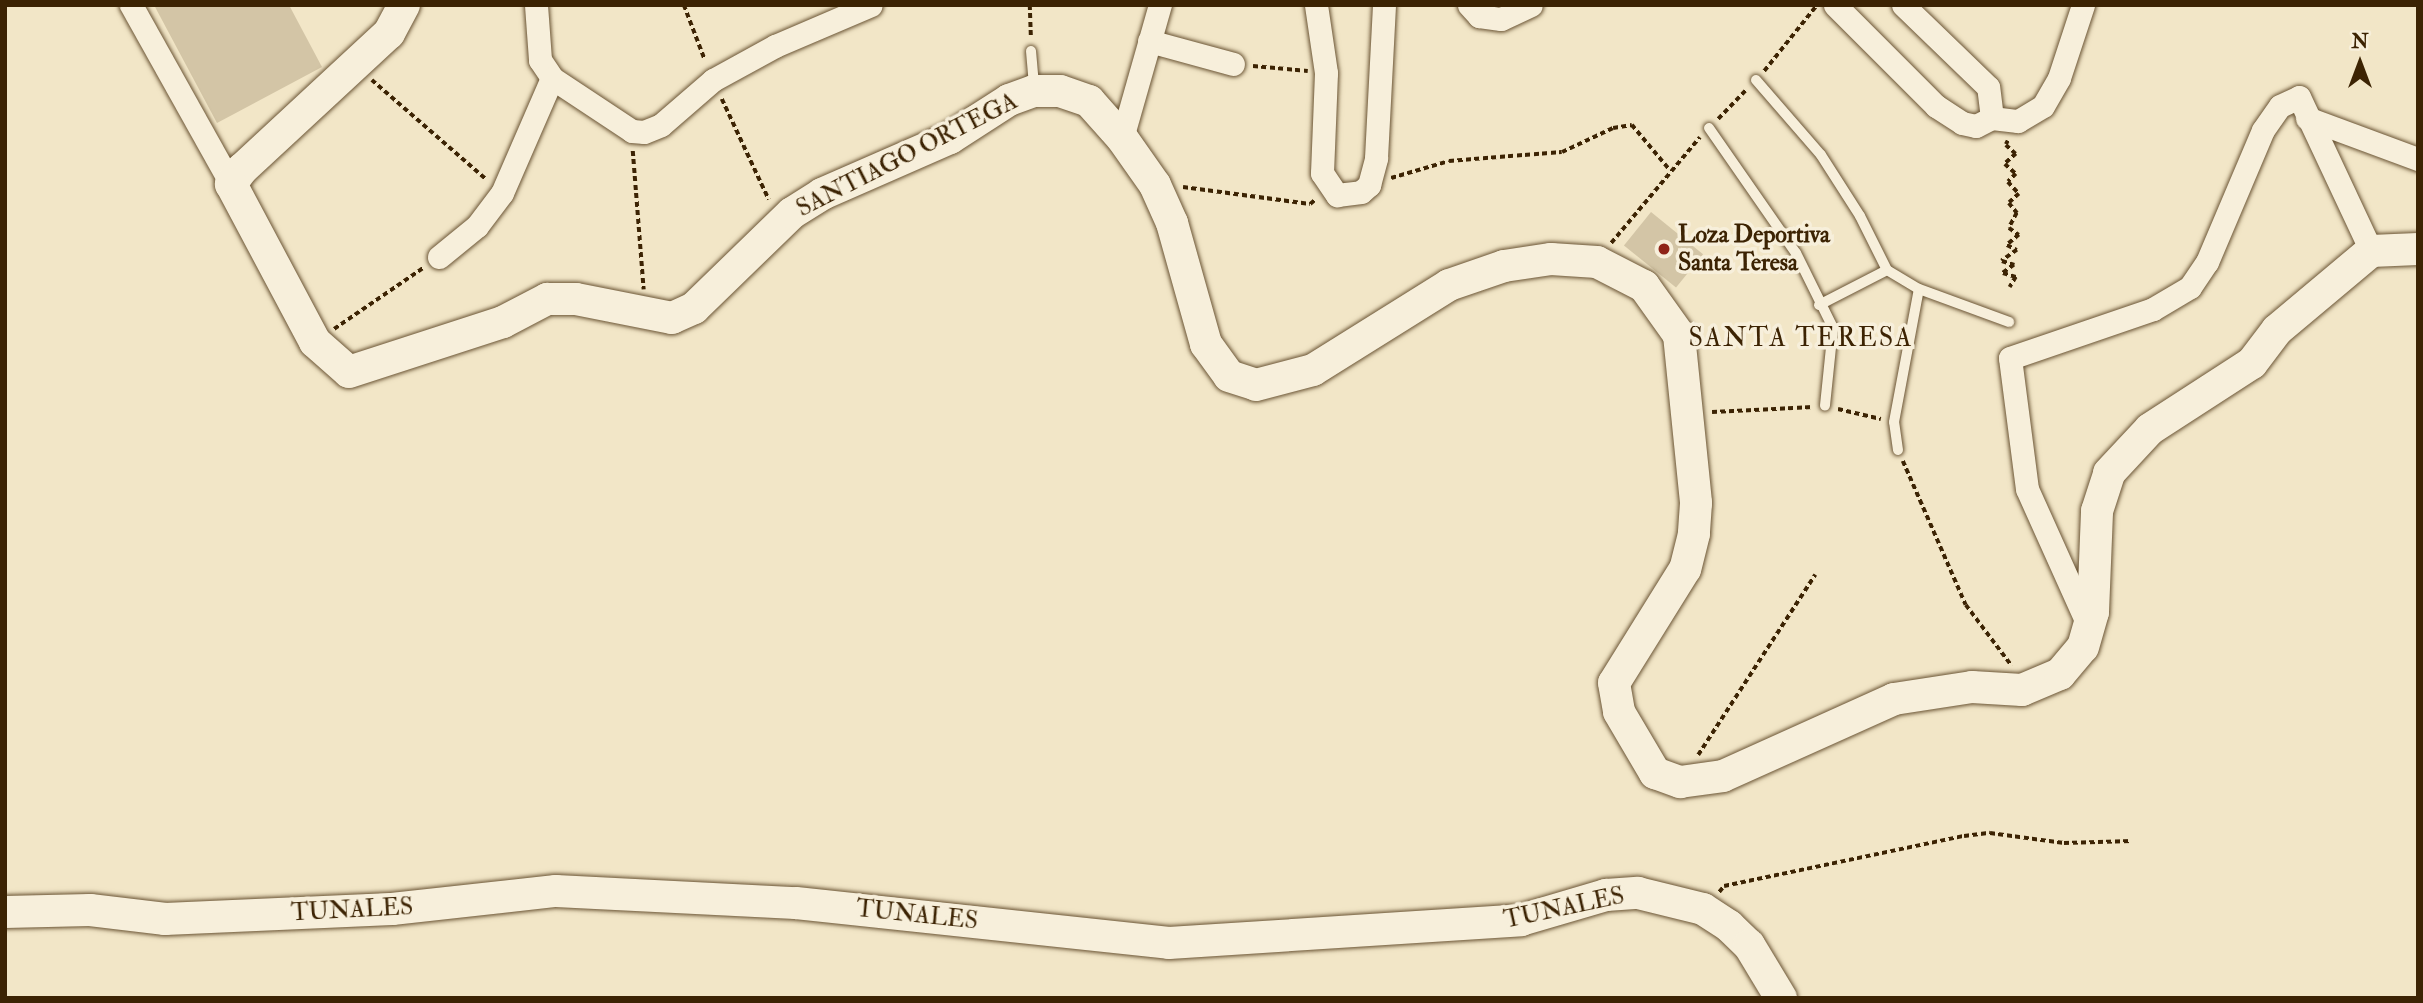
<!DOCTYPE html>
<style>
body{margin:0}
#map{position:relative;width:2423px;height:1003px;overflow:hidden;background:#f2e6c7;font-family:"IM FELL Double Pica",serif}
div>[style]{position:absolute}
.green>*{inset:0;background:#d3c5a6;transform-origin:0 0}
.path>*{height:3.5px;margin-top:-1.75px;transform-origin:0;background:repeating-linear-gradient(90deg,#3c2303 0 5px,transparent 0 8.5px)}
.roads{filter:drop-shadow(0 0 2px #6a5434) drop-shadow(0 0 2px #6a5434)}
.lane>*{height:10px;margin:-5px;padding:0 5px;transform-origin:5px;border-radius:5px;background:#f7efdb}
.street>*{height:23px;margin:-11.5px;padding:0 11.5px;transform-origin:11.5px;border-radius:11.5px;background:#f7efdb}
.secondary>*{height:32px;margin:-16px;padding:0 16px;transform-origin:16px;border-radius:16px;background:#f7efdb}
.dots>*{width:19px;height:19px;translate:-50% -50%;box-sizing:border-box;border:4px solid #f7efdb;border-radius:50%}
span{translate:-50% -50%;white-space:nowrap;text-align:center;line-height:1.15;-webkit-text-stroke:7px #f7efdb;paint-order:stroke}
.street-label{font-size:24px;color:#3c2303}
.poi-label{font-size:24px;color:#3c2303;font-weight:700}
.left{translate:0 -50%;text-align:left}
.neighbourhood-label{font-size:26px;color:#3c2303;letter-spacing:2px}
.frame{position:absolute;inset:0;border:7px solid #3c2303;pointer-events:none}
.north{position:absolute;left:2325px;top:28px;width:70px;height:70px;-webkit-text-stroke:5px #f7efdb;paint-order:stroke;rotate:0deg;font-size:19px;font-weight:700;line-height:28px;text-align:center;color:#3c2303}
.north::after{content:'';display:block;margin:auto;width:24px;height:32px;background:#3c2303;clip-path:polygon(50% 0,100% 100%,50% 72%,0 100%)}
</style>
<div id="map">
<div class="green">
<i style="clip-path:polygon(154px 5px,289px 5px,322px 67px,217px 123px)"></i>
<i style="left:1651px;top:212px;width:67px;height:43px;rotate:39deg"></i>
</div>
<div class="path">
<i style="left:684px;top:5px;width:59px;rotate:69.1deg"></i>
<i style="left:1030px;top:5px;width:33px;rotate:88deg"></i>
<i style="left:1253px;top:66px;width:55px;rotate:5.2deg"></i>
<i style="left:1764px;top:71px;width:83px;rotate:-51.3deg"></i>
<i style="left:372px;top:80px;width:151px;rotate:41deg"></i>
<i style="left:722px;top:99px;width:111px;rotate:65deg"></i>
<i style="left:1718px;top:119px;width:42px;rotate:-46deg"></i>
<i style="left:2008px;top:141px;width:4px;rotate:117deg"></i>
<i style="left:2006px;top:145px;width:13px;rotate:42deg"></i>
<i style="left:2016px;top:154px;width:15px;rotate:138deg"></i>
<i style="left:2005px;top:164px;width:15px;rotate:42deg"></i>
<i style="left:2016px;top:174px;width:11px;rotate:135deg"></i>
<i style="left:2008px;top:182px;width:16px;rotate:47deg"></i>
<i style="left:2019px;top:194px;width:13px;rotate:138deg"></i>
<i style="left:2009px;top:203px;width:13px;rotate:51deg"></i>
<i style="left:2017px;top:213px;width:17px;rotate:118deg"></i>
<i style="left:2009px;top:228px;width:12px;rotate:35deg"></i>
<i style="left:2019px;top:235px;width:16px;rotate:140deg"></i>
<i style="left:2007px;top:245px;width:11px;rotate:27deg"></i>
<i style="left:2017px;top:250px;width:19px;rotate:144deg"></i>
<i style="left:2002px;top:261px;width:13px;rotate:18deg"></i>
<i style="left:2014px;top:265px;width:14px;rotate:144deg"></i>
<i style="left:2003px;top:273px;width:14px;rotate:17deg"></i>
<i style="left:2016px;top:277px;width:12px;rotate:121deg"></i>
<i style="left:633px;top:151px;width:139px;rotate:85.5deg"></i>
<i style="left:1391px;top:178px;width:60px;rotate:-16.3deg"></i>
<i style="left:1449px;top:161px;width:113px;rotate:-4.6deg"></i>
<i style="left:1562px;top:152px;width:56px;rotate:-25.2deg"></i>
<i style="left:1613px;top:128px;width:19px;rotate:-9deg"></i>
<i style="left:1632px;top:125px;width:57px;rotate:49.9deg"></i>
<i style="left:1183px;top:187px;width:128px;rotate:7.6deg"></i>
<i style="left:1310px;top:204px;width:8px;rotate:-40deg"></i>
<i style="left:1611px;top:243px;width:138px;rotate:-50deg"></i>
<i style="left:334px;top:329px;width:108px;rotate:-34.4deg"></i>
<i style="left:1838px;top:409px;width:44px;rotate:13.1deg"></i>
<i style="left:1712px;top:412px;width:101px;rotate:-2.8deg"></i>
<i style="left:1903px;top:461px;width:157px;rotate:66.4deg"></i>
<i style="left:1966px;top:605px;width:76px;rotate:53deg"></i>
<i style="left:1698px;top:755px;width:215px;rotate:-57deg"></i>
<i style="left:1719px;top:892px;width:8px;rotate:-50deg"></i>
<i style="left:1724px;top:886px;width:245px;rotate:-11.8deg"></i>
<i style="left:1964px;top:836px;width:26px;rotate:-7deg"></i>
<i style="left:1990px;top:833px;width:75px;rotate:7.7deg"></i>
<i style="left:2064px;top:843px;width:68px;rotate:-1.7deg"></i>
</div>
<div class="roads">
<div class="lane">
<i style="left:1031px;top:51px;width:37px;rotate:85deg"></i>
<i style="left:1756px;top:80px;width:99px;rotate:49.1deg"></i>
<i style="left:1821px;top:155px;width:72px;rotate:57.4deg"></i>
<i style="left:1860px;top:216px;width:60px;rotate:63.4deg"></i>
<i style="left:1887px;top:270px;width:37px;rotate:31deg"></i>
<i style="left:1919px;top:289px;width:96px;rotate:20.1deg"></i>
<i style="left:1709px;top:128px;width:152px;rotate:55.2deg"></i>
<i style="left:1796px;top:253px;width:84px;rotate:63.7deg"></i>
<i style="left:1833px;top:328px;width:78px;rotate:95.9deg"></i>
<i style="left:1819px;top:305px;width:76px;rotate:-27.2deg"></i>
<i style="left:1898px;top:450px;width:28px;rotate:-98deg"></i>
<i style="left:1894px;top:422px;width:135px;rotate:-79.4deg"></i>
</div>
<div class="street">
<i style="left:131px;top:5px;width:205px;rotate:60.8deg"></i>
<i style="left:536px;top:5px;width:55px;rotate:85.8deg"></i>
<i style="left:540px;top:60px;width:22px;rotate:56deg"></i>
<i style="left:552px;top:78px;width:96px;rotate:33.5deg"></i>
<i style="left:632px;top:131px;width:12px;rotate:5deg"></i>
<i style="left:644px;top:132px;width:18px;rotate:-22deg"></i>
<i style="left:661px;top:125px;width:69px;rotate:-40.9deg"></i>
<i style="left:713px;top:80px;width:71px;rotate:-28.7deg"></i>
<i style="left:775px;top:46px;width:104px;rotate:-23.1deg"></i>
<i style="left:1316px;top:5px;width:69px;rotate:81.6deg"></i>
<i style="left:1326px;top:73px;width:100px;rotate:92.3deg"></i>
<i style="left:1322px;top:173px;width:27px;rotate:56deg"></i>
<i style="left:1337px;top:195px;width:24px;rotate:-7deg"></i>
<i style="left:1361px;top:192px;width:11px;rotate:-41deg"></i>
<i style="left:1369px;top:185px;width:28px;rotate:-75deg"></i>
<i style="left:1376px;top:158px;width:153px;rotate:-87deg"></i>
<i style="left:1469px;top:5px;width:15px;rotate:48deg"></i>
<i style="left:1479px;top:16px;width:22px;rotate:8deg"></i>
<i style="left:1501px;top:19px;width:33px;rotate:-25deg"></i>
<i style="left:1835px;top:5px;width:143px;rotate:45deg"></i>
<i style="left:1936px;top:106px;width:31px;rotate:33deg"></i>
<i style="left:1962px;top:123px;width:14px;rotate:12deg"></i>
<i style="left:1976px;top:126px;width:18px;rotate:-27deg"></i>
<i style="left:1992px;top:118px;width:31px;rotate:-97deg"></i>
<i style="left:1988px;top:87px;width:118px;rotate:-136deg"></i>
<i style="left:1149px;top:41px;width:87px;rotate:15.3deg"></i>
<i style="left:1992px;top:118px;width:26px;rotate:7deg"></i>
<i style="left:2018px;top:121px;width:29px;rotate:-31deg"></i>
<i style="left:2043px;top:106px;width:32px;rotate:-60deg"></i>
<i style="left:2059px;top:78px;width:77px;rotate:-71.8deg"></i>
<i style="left:2307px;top:118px;width:118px;rotate:20.3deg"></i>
<i style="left:1122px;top:138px;width:138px;rotate:-74.1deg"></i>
<i style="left:439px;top:257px;width:49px;rotate:-39.2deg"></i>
<i style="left:477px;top:226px;width:41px;rotate:-52.9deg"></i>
<i style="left:502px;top:193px;width:125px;rotate:-66.5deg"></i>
<i style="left:2089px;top:627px;width:151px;rotate:-114.2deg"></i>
<i style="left:2027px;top:489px;width:132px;rotate:-97.4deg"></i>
<i style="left:2010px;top:358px;width:151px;rotate:-18.9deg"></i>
<i style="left:2153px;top:309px;width:43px;rotate:-30.7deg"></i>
<i style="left:2190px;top:287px;width:30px;rotate:-56deg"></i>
<i style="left:2207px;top:262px;width:143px;rotate:-67deg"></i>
<i style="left:2263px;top:130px;width:29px;rotate:-55deg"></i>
<i style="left:2280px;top:106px;width:21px;rotate:-25deg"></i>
<i style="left:2299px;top:97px;width:170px;rotate:64.9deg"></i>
</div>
<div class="secondary">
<i style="left:404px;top:5px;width:32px;rotate:118deg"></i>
<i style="left:389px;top:33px;width:200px;rotate:137.2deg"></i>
<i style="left:242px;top:169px;width:19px;rotate:126deg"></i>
<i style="left:231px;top:184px;width:179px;rotate:62deg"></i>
<i style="left:315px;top:342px;width:45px;rotate:41.4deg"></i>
<i style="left:349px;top:372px;width:162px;rotate:-18deg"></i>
<i style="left:503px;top:322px;width:50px;rotate:-27.6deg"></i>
<i style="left:547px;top:299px;width:29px"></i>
<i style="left:576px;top:299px;width:98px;rotate:11.2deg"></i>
<i style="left:672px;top:318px;width:24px;rotate:-24deg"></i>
<i style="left:694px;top:308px;width:136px;rotate:-44.1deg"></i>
<i style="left:792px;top:213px;width:36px;rotate:-32deg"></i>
<i style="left:822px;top:194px;width:140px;rotate:-23.6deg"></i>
<i style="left:950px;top:138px;width:70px;rotate:-32.8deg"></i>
<i style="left:1009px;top:100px;width:27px;rotate:-20deg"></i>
<i style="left:1034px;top:91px;width:26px"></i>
<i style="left:1060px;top:91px;width:31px;rotate:19deg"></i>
<i style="left:1089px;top:101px;width:50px;rotate:48.3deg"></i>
<i style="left:1122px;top:138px;width:57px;rotate:54.9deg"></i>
<i style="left:1155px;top:185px;width:42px;rotate:65.9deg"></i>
<i style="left:1172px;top:223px;width:126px;rotate:74.3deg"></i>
<i style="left:1206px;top:344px;width:39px;rotate:54deg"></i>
<i style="left:1229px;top:376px;width:28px;rotate:18deg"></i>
<i style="left:1256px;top:385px;width:59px;rotate:-14.7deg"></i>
<i style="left:1313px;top:370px;width:160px;rotate:-32deg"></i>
<i style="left:1449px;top:285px;width:58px;rotate:-19.1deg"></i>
<i style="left:1504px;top:266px;width:48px;rotate:-8.5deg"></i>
<i style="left:1551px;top:259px;width:46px;rotate:3.7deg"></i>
<i style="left:1597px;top:262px;width:53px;rotate:27.1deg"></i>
<i style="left:1644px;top:286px;width:60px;rotate:54.5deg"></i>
<i style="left:1679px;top:335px;width:169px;rotate:84.2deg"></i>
<i style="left:1696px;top:503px;width:31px;rotate:94deg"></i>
<i style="left:1694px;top:534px;width:36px;rotate:104deg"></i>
<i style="left:1685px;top:569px;width:134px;rotate:121.9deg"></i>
<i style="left:1614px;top:683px;width:29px;rotate:80deg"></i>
<i style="left:1619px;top:712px;width:71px;rotate:59.5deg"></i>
<i style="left:1655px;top:773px;width:27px;rotate:20deg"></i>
<i style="left:1680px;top:782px;width:43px;rotate:-7.9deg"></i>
<i style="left:1723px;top:776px;width:188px;rotate:-24.2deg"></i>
<i style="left:1894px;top:699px;width:79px;rotate:-8.7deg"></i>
<i style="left:1972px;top:687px;width:50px;rotate:3.4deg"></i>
<i style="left:2022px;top:690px;width:41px;rotate:-22.8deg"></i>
<i style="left:2060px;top:674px;width:35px;rotate:-50deg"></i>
<i style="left:2083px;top:647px;width:36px;rotate:-74deg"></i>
<i style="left:2093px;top:612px;width:101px;rotate:-87.7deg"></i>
<i style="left:2097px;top:511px;width:40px;rotate:-72deg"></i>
<i style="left:2109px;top:473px;width:60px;rotate:-47deg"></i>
<i style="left:2150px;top:429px;width:121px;rotate:-32.9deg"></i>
<i style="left:2252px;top:363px;width:41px;rotate:-52.9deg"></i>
<i style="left:2277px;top:330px;width:123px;rotate:-40deg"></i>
<i style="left:2371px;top:251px;width:47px;rotate:-2.4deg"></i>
<i style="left:5px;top:912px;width:85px;rotate:-1.3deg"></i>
<i style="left:90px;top:910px;width:76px;rotate:6.8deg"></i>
<i style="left:165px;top:919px;width:227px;rotate:-2.5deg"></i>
<i style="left:392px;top:909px;width:165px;rotate:-6.3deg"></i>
<i style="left:556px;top:891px;width:240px;rotate:2.9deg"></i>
<i style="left:796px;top:903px;width:375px;rotate:6.1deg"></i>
<i style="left:1169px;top:943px;width:353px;rotate:-3.7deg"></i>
<i style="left:1521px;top:920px;width:89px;rotate:-16.4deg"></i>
<i style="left:1606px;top:895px;width:32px;rotate:-4deg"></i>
<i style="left:1638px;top:893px;width:67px;rotate:13.8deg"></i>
<i style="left:1703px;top:909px;width:31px;rotate:33deg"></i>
<i style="left:1729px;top:926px;width:28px;rotate:44deg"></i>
<i style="left:1749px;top:945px;width:62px;rotate:58.9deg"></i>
</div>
</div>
<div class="dots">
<i style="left:1664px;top:249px;background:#8f2418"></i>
</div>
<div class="street-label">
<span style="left:907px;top:155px;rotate:-27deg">SANTIAGO ORTEGA</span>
<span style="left:1564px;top:908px;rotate:-12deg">TUNALES</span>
<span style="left:352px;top:910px;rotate:-3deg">TUNALES</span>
<span style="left:917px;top:915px;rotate:6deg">TUNALES</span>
</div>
<div class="poi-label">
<span class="left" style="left:1678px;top:249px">Loza Deportiva<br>Santa Teresa</span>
</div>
<div class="neighbourhood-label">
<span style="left:1801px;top:339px">SANTA TERESA</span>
</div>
<div class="frame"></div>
<div class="north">N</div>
</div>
